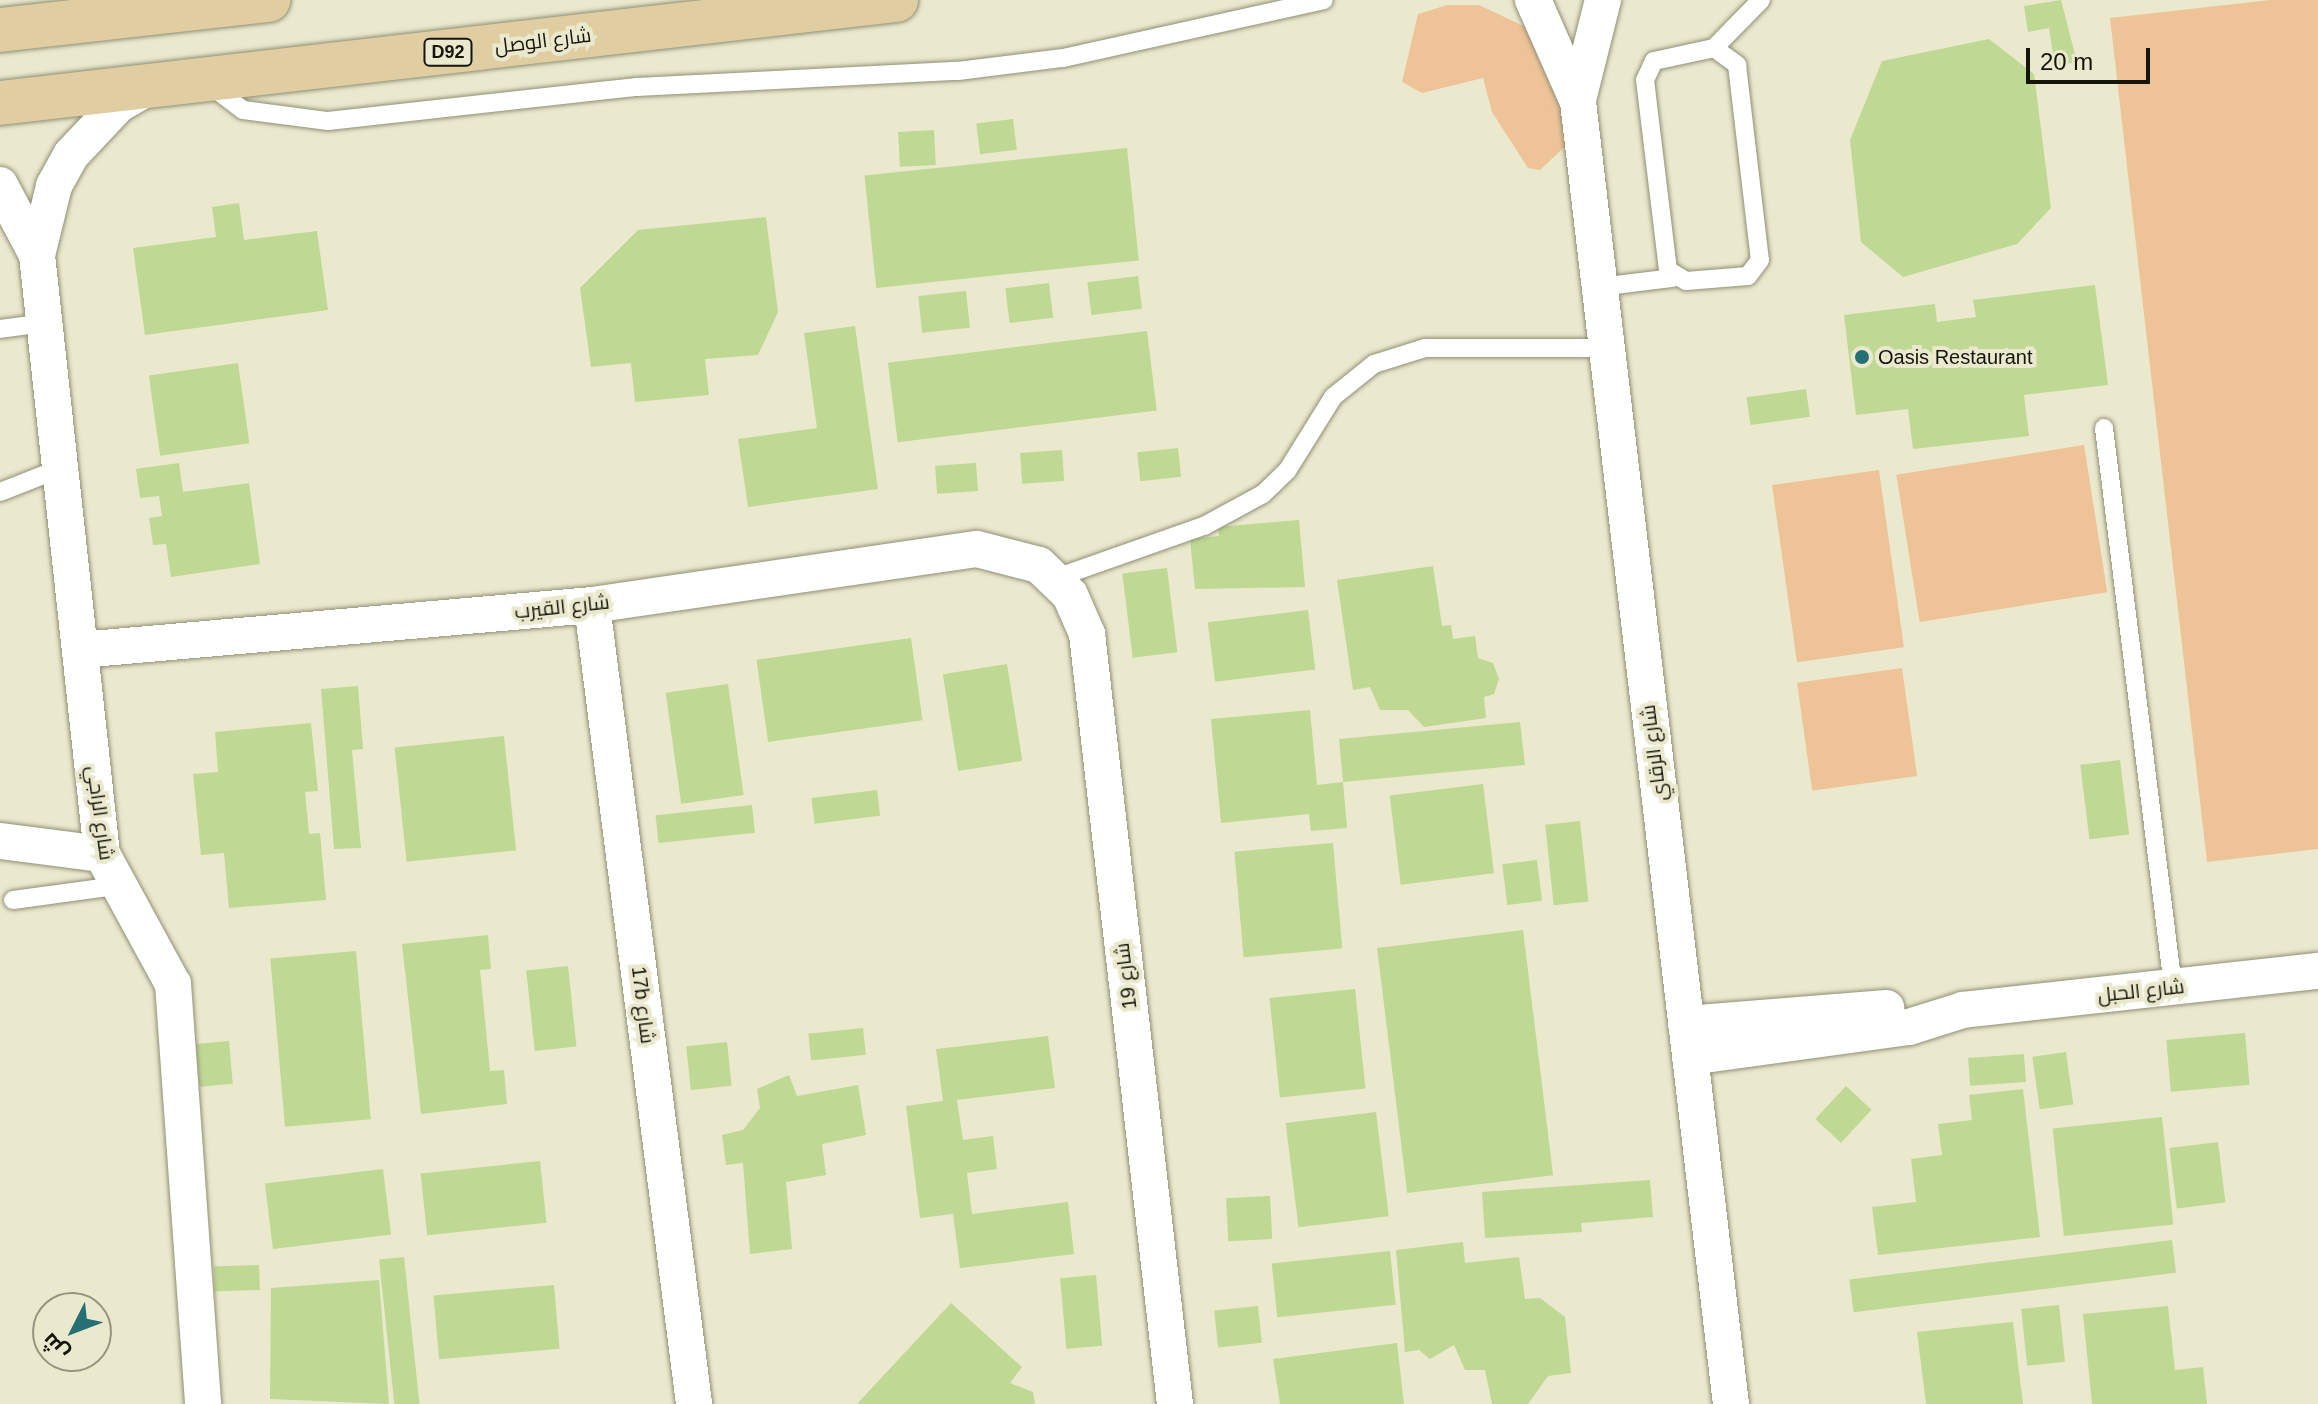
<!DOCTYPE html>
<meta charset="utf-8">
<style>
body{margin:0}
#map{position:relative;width:2318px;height:1404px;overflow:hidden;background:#eae9ce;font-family:Helvetica,Cairo,sans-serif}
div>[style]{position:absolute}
.green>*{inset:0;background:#eec398;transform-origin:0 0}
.building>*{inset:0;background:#bfd893;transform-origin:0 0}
.roads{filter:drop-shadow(0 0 2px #908f75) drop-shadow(0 0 2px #908f75)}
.lane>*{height:18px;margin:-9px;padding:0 9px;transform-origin:9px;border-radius:9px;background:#fff}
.street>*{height:36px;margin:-18px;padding:0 18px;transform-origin:18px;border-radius:18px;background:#fff}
.primary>*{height:44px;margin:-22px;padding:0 22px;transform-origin:22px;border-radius:22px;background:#e0cda1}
.dots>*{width:22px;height:22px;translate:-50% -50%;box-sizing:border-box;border:4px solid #eae9ce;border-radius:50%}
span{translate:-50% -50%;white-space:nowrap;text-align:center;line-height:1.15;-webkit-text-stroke:8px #eae9ce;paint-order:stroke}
.shield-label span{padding:2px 6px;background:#eae9ce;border:2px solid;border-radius:6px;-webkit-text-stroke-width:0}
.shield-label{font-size:18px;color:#16150c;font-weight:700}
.street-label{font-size:20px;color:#16150c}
.poi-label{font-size:20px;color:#16150c}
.left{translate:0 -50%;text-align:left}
.north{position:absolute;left:32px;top:1292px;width:80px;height:80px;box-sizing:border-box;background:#eae9ce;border:2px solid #959480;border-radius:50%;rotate:228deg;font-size:22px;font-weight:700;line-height:32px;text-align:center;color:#16150c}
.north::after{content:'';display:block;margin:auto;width:28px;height:36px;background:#257075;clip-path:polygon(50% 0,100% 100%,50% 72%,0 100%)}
.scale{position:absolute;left:2026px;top:48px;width:124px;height:36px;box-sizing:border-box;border:4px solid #16150c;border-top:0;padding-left:10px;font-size:24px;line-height:28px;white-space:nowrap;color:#16150c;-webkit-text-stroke:6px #eae9ce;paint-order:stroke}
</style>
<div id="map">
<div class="green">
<i style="clip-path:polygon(2270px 0,2318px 0,2318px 849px,2207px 862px,2110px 18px)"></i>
<i style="clip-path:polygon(1447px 5px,1479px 5px,1532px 30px,1573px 139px,1540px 170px,1528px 168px,1492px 112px,1483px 78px,1422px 93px,1402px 82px,1418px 14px)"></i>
<i style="left:2084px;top:445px;width:149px;height:190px;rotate:81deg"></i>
<i style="left:1879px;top:470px;width:179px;height:108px;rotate:82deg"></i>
<i style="left:1902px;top:668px;width:109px;height:106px;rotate:82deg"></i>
</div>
<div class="building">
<i style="clip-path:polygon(2061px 0,2077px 62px,2055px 66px,2049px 28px,2028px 32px,2024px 6px)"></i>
<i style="clip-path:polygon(1989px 39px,2034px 74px,2051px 208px,2017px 244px,1903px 277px,1861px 242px,1850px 140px,1882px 61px)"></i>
<i style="left:1013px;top:119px;width:31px;height:37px;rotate:83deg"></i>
<i style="left:934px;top:130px;width:35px;height:36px;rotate:87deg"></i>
<i style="left:1127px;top:148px;width:113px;height:264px;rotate:84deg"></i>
<i style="clip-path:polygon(239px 203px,244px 240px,317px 231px,328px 310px,145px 335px,133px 248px,216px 237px,212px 207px)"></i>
<i style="clip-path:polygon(766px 217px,778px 312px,758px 355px,705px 359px,709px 395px,635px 402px,631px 363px,591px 367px,580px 288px,638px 230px)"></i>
<i style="left:1138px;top:276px;width:33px;height:51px;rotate:83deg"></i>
<i style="left:1049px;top:283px;width:35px;height:44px;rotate:83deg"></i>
<i style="clip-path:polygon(2095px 285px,2108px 385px,2024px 395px,2029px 436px,1913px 449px,1908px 409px,1856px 415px,1844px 315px,1935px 304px,1937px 322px,1976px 317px,1973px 300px)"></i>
<i style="left:966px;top:291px;width:37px;height:48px;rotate:84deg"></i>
<i style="clip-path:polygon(855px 326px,878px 489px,748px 507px,738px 439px,817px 428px,804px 333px)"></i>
<i style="left:1147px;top:331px;width:80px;height:261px;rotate:83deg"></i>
<i style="left:238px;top:363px;width:81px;height:90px;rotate:82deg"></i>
<i style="left:1806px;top:389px;width:28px;height:60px;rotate:82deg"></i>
<i style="left:1178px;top:448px;width:29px;height:41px;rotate:84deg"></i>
<i style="left:1062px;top:450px;width:31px;height:42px;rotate:86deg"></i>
<i style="clip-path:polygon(179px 463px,183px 492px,249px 483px,260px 564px,171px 577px,166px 544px,153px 545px,149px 518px,162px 516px,159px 496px,140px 498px,136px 469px)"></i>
<i style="left:976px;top:463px;width:28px;height:41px;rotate:86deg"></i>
<i style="clip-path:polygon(1299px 520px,1305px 587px,1195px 589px,1190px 539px,1219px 536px,1218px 527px)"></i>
<i style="clip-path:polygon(1433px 566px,1442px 626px,1451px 625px,1453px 639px,1475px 636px,1478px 658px,1493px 663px,1499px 679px,1494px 694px,1484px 697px,1486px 718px,1424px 727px,1408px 710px,1380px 710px,1370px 687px,1353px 690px,1337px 580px)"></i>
<i style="left:1167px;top:568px;width:85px;height:45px;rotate:83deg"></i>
<i style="left:1308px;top:610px;width:60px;height:101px;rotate:83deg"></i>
<i style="left:911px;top:638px;width:83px;height:156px;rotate:82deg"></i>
<i style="left:1007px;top:664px;width:98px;height:65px;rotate:81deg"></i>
<i style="left:728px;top:684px;width:112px;height:63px;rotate:82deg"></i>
<i style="clip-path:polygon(358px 686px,363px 749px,352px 750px,361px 848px,334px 849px,321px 689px)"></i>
<i style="clip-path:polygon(1310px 710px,1317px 785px,1343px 782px,1339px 739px,1520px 722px,1525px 765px,1343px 782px,1347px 828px,1311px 831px,1309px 814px,1221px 823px,1211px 719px)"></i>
<i style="clip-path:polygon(311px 723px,318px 791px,305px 792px,309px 834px,320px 833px,326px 900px,229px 908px,224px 853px,201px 855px,193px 774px,218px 772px,215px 732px)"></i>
<i style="left:504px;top:736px;width:115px;height:110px;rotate:84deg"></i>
<i style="left:2120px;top:760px;width:75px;height:40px;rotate:83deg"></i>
<i style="left:1483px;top:784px;width:90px;height:94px;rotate:83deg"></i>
<i style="left:877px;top:790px;width:26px;height:66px;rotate:83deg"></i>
<i style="left:752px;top:805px;width:28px;height:97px;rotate:84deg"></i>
<i style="left:1580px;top:821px;width:81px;height:35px;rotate:84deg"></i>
<i style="left:1333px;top:843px;width:106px;height:99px;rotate:85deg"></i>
<i style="left:1537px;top:860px;width:41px;height:35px;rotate:83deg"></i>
<i style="left:1523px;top:930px;width:247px;height:147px;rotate:83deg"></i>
<i style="clip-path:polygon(488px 935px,491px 969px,480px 970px,490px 1071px,504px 1070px,507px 1104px,421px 1114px,402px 944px)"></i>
<i style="left:356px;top:951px;width:169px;height:86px;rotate:85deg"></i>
<i style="left:568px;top:966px;width:81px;height:42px;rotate:84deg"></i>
<i style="left:1355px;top:989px;width:100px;height:86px;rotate:84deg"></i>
<i style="left:863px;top:1028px;width:27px;height:55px;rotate:84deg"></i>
<i style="left:2245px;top:1033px;width:52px;height:79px;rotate:85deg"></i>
<i style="clip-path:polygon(1048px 1036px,1055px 1088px,957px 1100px,963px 1140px,993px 1136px,997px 1169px,967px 1173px,972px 1214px,1068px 1202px,1074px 1254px,960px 1268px,953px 1214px,920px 1218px,906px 1106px,943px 1101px,936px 1049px)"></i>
<i style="left:229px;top:1041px;width:43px;height:33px;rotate:85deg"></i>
<i style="left:727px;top:1042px;width:44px;height:41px;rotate:84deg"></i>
<i style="left:2066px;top:1052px;width:53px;height:34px;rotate:82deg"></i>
<i style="left:2024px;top:1054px;width:28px;height:56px;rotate:86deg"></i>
<i style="clip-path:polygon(789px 1075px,797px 1096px,858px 1085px,866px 1135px,822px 1144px,826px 1175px,786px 1182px,792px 1249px,750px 1254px,743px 1163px,726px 1165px,722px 1135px,743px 1130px,760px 1108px,757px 1089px)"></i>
<i style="left:1846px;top:1086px;width:35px;height:45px;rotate:43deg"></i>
<i style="clip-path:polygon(2023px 1089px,2040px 1237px,1878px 1255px,1872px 1207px,1916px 1202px,1911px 1159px,1942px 1155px,1938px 1124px,1972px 1120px,1969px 1095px)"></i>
<i style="left:1376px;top:1112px;width:105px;height:91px;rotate:83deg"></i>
<i style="left:2162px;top:1117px;width:108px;height:110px;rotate:84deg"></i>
<i style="left:2218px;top:1142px;width:61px;height:49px;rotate:83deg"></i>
<i style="left:540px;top:1161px;width:62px;height:120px;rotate:84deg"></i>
<i style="left:383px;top:1169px;width:66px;height:119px;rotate:83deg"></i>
<i style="clip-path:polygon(1650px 1180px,1653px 1217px,1581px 1223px,1582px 1232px,1485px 1238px,1482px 1192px)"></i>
<i style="left:1270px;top:1196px;width:43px;height:44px;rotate:87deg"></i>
<i style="left:2172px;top:1240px;width:33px;height:325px;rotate:83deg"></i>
<i style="clip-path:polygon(1463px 1242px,1465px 1263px,1519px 1257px,1525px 1299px,1540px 1298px,1565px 1317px,1571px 1373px,1548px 1376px,1528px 1404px,1492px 1404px,1485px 1370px,1465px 1370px,1454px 1345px,1430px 1359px,1419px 1350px,1405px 1352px,1396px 1250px)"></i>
<i style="left:1390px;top:1251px;width:54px;height:119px;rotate:84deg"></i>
<i style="left:404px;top:1257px;width:148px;height:25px;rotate:84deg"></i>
<i style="left:259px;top:1265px;width:25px;height:45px;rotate:88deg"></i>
<i style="left:1096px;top:1275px;width:71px;height:36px;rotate:85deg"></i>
<i style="clip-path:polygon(379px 1280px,389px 1404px,270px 1399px,271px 1288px)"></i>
<i style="left:554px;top:1285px;width:64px;height:121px;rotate:85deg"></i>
<i style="clip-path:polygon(951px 1303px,1022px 1367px,1010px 1383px,1033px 1392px,1035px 1404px,857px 1404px)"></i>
<i style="left:2059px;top:1305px;width:57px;height:38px;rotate:84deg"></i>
<i style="left:1258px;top:1306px;width:37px;height:44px;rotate:84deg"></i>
<i style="clip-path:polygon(2168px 1306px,2175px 1370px,2203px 1367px,2207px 1404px,2092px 1404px,2083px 1314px)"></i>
<i style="clip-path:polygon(2013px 1322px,2023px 1404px,1926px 1404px,1917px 1332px)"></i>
<i style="clip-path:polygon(1397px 1343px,1404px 1404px,1280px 1404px,1273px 1359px)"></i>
</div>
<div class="roads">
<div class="lane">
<i style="left:1714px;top:48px;width:29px;rotate:36deg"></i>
<i style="left:1737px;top:65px;width:196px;rotate:83.3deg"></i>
<i style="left:1760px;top:260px;width:20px;rotate:127deg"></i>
<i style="left:1748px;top:276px;width:62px;rotate:175.4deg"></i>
<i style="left:1686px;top:281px;width:21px;rotate:-149deg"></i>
<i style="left:1668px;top:270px;width:191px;rotate:-96.9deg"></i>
<i style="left:1645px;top:80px;width:21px;rotate:-65deg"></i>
<i style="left:1654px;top:61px;width:61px;rotate:-12.2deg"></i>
<i style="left:1714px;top:48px;width:67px;rotate:-45.6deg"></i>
<i style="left:210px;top:85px;width:41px;rotate:37.1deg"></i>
<i style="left:243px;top:110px;width:86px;rotate:7.4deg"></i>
<i style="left:328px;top:121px;width:311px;rotate:-6.3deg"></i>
<i style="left:637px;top:87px;width:321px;rotate:-2.9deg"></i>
<i style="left:958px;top:71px;width:106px;rotate:-7.1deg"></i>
<i style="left:1063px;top:58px;width:267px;rotate:-12.5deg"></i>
<i style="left:1599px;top:287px;width:74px;rotate:-7deg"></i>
<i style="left:0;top:329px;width:45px;rotate:-7.6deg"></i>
<i style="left:2104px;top:428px;width:563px;rotate:82.96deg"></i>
<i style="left:0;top:492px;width:66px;rotate:-21.5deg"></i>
<i style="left:1056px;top:578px;width:157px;rotate:-19.4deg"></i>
<i style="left:1204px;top:526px;width:67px;rotate:-28.5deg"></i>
<i style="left:1263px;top:494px;width:33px;rotate:-44deg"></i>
<i style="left:1287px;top:471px;width:87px;rotate:-58.1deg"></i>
<i style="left:1333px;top:397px;width:53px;rotate:-38.8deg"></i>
<i style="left:1374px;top:364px;width:53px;rotate:-17.4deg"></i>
<i style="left:1425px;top:348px;width:182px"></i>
<i style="left:13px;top:900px;width:103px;rotate:-7.8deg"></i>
</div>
<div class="street">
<i style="left:1533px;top:0;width:111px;rotate:66.2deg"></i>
<i style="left:1578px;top:102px;width:1311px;rotate:83.3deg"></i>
<i style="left:149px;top:87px;width:34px;rotate:150deg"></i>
<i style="left:119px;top:104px;width:70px;rotate:133.3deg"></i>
<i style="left:71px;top:155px;width:35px;rotate:119deg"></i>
<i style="left:54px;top:186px;width:71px;rotate:103.8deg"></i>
<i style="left:37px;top:255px;width:603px;rotate:83.81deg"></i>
<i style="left:102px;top:854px;width:148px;rotate:61.4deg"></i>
<i style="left:173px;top:984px;width:421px;rotate:85.9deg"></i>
<i style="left:1578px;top:100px;width:103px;rotate:-76deg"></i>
<i style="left:0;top:185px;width:79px;rotate:62.1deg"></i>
<i style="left:592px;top:605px;width:805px;rotate:82.72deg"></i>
<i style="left:80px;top:650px;width:514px;rotate:-5.02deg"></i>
<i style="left:592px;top:605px;width:389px;rotate:-8.3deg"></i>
<i style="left:977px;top:549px;width:64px;rotate:14.5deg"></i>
<i style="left:1039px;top:565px;width:43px;rotate:44.1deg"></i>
<i style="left:1070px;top:595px;width:43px;rotate:66.4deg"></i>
<i style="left:1087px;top:634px;width:775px;rotate:83.48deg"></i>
<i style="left:0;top:841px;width:103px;rotate:7.3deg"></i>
<i style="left:1686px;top:1024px;width:201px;rotate:-4.6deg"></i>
<i style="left:1690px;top:1057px;width:221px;rotate:-7.8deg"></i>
<i style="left:1909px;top:1027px;width:57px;rotate:-17.5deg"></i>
<i style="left:1963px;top:1010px;width:357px;rotate:-6.3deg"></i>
</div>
<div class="primary">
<i style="left:0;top:30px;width:270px;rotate:-6.4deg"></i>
<i style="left:0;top:103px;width:902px;rotate:-6.56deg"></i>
</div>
</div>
<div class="dots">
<i style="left:1862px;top:357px;background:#257075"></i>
</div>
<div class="shield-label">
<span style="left:448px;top:52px">D92</span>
</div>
<div class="street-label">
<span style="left:543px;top:41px;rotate:-7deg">شارع الوصل</span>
<span style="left:562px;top:607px;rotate:-6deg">شارع القيرب</span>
<span style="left:1654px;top:753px;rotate:-97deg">شارع الرقاي</span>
<span style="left:100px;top:813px;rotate:82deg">شارع الراجي</span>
<span style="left:1126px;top:976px;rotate:-97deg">شارع 19</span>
<span style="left:2141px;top:991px;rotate:-6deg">شارع الحبل</span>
<span style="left:643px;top:1005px;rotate:83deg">17b شارع</span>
</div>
<div class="poi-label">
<span class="left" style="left:1878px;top:357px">Oasis Restaurant</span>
</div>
<div class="north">ش</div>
<div class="scale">20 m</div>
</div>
